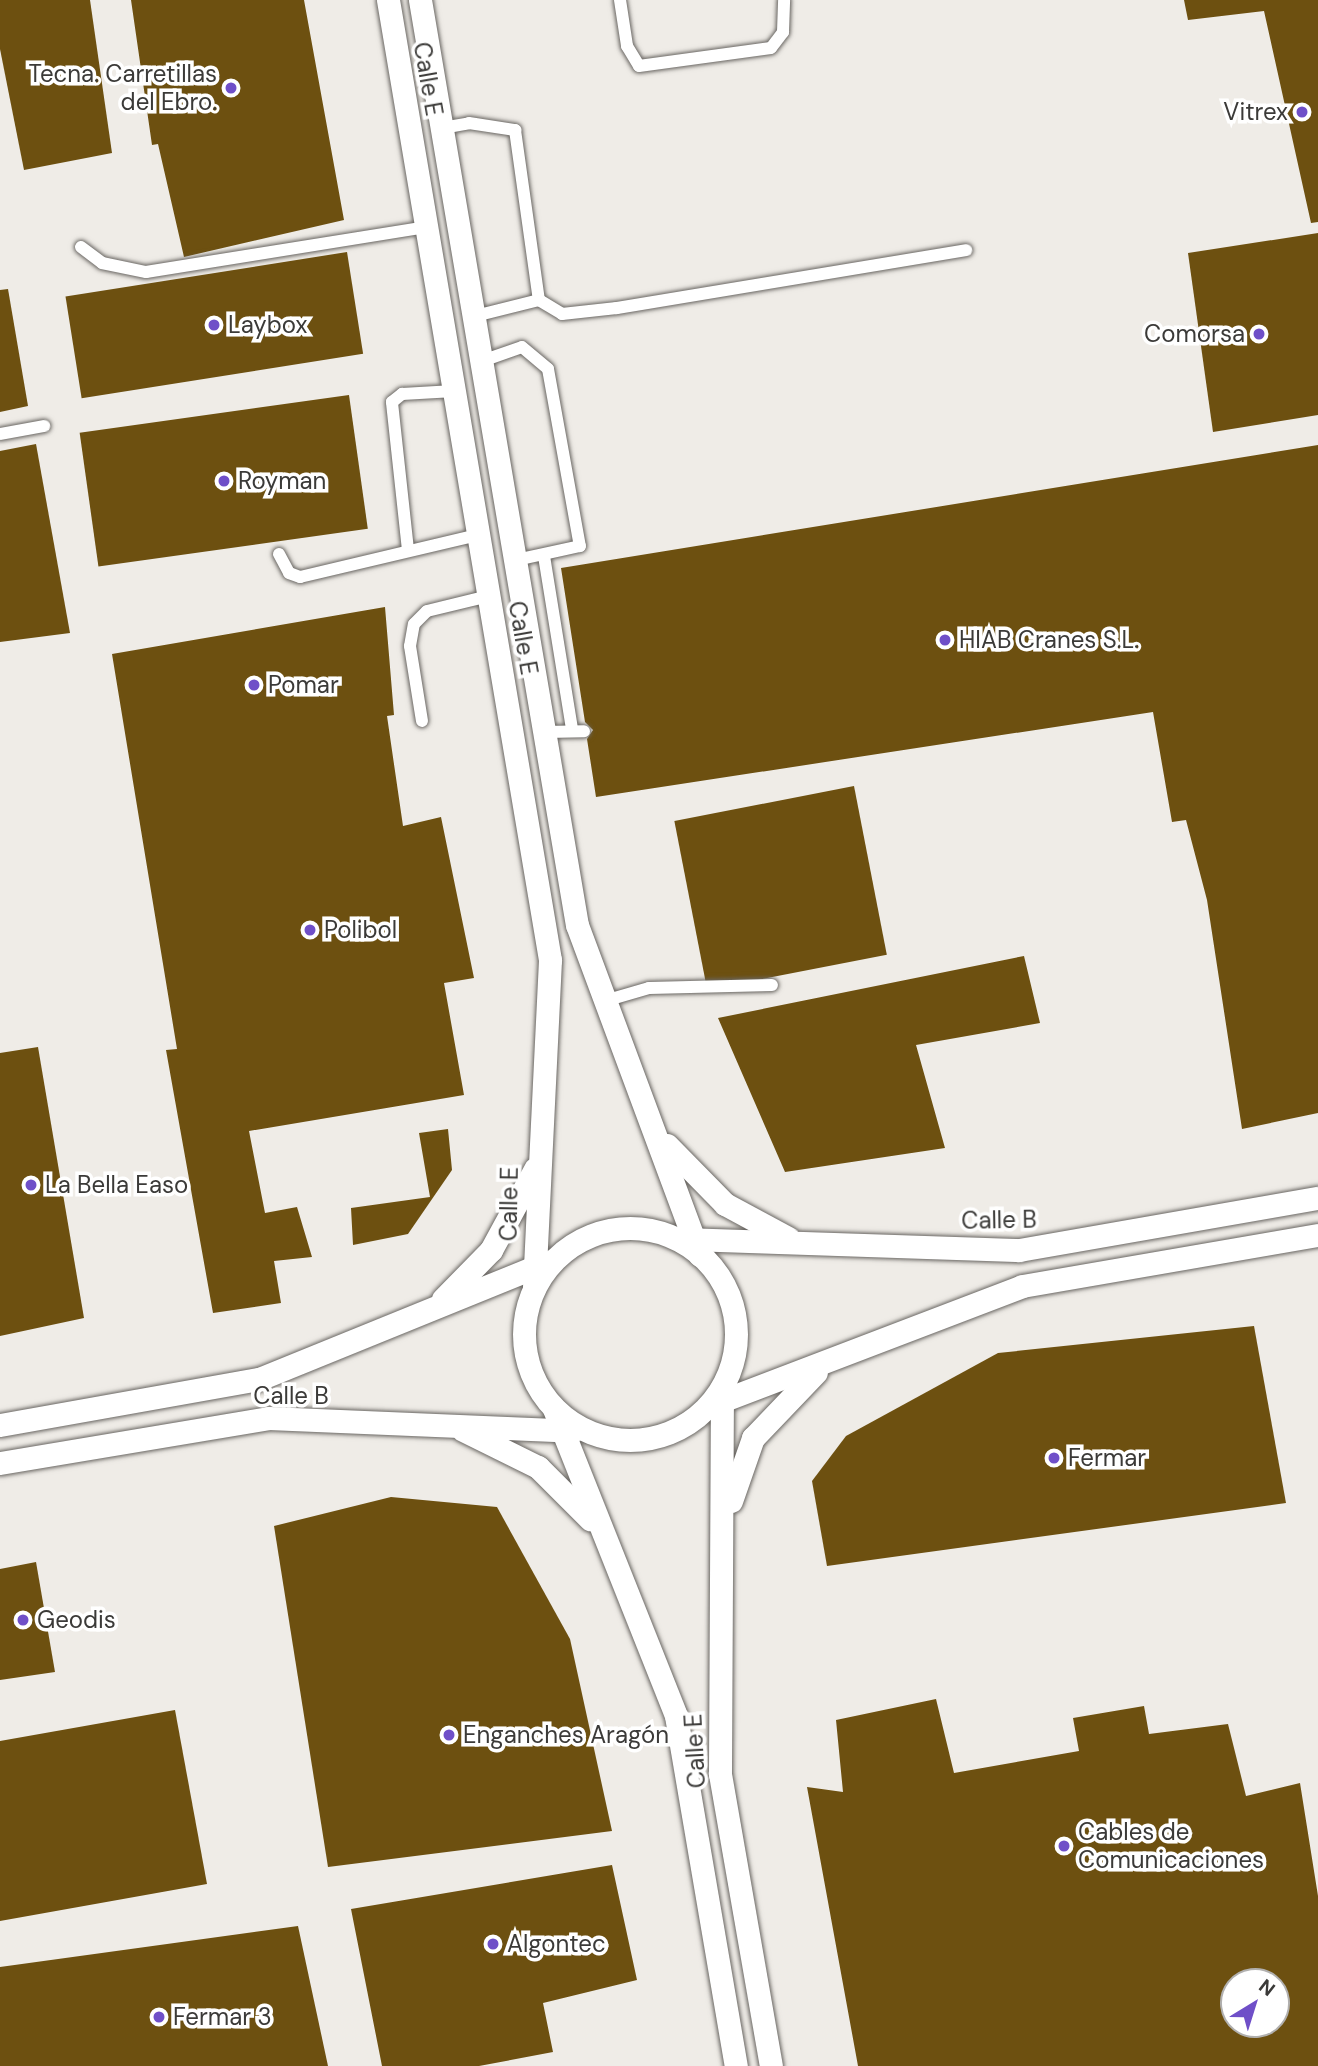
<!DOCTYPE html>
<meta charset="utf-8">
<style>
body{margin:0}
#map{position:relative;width:1318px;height:2066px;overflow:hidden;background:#efece7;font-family:"DM Sans",sans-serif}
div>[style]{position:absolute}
.building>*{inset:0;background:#6d5010;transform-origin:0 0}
.roads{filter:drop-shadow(0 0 2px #696662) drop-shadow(0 0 2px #696662)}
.service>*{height:12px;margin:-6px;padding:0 6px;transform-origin:6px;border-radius:6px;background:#fff}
.minor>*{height:23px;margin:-11.5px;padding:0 11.5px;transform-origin:11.5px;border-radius:11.5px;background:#fff}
.minor>.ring{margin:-11.5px;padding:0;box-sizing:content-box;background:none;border:23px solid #fff;border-radius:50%}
.dots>*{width:19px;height:19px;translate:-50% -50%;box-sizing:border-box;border:4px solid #fff;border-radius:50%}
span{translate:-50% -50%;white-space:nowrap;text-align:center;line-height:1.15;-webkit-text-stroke:7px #fff;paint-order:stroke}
.poi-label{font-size:24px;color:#3b3a38}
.right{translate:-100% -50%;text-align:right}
.left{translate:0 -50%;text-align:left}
.street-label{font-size:24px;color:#3b3a38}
.north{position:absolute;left:1220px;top:1968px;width:70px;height:70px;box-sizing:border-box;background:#fff;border:2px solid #b1b0af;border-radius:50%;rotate:38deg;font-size:19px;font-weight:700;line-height:28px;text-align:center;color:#3b3a38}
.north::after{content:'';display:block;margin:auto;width:24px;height:32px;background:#6f4fc8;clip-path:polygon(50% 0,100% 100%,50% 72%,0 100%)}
</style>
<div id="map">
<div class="building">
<i style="clip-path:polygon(0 0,90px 0,112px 153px,24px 170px,0 49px)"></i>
<i style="clip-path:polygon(131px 0,304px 0,344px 220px,184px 257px,158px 144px,152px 145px)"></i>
<i style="clip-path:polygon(1184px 0,1318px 0,1318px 222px,1311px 223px,1264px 11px,1188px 20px)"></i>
<i style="clip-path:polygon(1318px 233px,1318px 415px,1213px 432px,1188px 253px)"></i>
<i style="left:347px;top:252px;width:103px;height:285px;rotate:81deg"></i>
<i style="clip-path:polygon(8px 289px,28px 406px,0 412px,0 290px)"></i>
<i style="left:349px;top:395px;width:135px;height:272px;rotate:82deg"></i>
<i style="clip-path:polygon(36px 444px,70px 633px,0 642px,0 451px)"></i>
<i style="clip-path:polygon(1318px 445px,1318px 1113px,1242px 1129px,1207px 900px,1186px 820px,1172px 822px,1153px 712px,596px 797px,587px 739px,593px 730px,585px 722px,561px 568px)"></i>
<i style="clip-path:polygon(385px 607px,394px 715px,387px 716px,403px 826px,441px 817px,474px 978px,444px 983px,464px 1095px,249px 1131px,265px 1213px,297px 1207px,312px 1257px,274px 1261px,281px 1303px,213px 1313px,166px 1050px,177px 1049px,112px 654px)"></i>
<i style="left:854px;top:786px;width:172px;height:183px;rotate:79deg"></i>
<i style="clip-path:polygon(1024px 956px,1040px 1023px,916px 1045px,945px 1148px,785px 1172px,718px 1018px)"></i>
<i style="clip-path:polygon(38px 1047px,84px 1318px,0 1336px,0 1053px)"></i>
<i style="clip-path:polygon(448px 1129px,452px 1170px,408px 1234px,353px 1245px,351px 1208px,430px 1197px,419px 1133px)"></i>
<i style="clip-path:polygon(1254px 1326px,1286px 1503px,827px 1566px,812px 1481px,846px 1436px,998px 1353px)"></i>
<i style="clip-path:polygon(391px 1497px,497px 1507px,570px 1639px,612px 1831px,328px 1867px,274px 1526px)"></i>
<i style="clip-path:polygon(36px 1562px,55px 1672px,0 1680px,0 1569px)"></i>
<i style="clip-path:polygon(evenodd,936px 1699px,954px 1773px,1079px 1751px,1073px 1718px,1144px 1706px,1149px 1734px,1228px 1724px,1246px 1796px,1300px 1783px,1318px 1896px,1318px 2066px,858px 2066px,807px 1787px,843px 1792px,836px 1720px,936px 1699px,1234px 1982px,1276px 1982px,1276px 2024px,1234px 2024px,1234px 1982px)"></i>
<i style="clip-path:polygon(175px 1710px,207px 1884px,0 1921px,0 1741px)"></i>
<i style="clip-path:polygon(612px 1865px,637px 1980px,543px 2003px,553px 2052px,479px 2066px,382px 2066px,351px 1909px)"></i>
<i style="clip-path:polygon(298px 1926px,328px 2066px,0 2066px,0 1967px)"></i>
</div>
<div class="roads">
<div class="service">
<i style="left:620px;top:0;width:47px;rotate:81.3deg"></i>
<i style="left:627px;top:46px;width:23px;rotate:59deg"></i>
<i style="left:639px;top:66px;width:133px;rotate:-7.8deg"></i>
<i style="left:771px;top:48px;width:20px;rotate:-53deg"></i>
<i style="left:783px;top:32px;width:32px;rotate:-88deg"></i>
<i style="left:442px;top:128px;width:27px;rotate:-10deg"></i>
<i style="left:469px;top:123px;width:47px;rotate:8.7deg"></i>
<i style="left:515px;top:130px;width:172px;rotate:82deg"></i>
<i style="left:81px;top:247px;width:26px;rotate:37deg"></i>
<i style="left:102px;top:263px;width:45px;rotate:11.6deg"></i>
<i style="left:146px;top:272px;width:285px;rotate:-9.1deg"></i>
<i style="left:539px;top:300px;width:27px;rotate:31deg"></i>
<i style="left:562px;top:314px;width:55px;rotate:-6.2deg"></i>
<i style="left:617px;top:308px;width:354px;rotate:-9.4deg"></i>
<i style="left:475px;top:316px;width:66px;rotate:-14deg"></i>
<i style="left:482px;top:361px;width:42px;rotate:-19.3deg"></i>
<i style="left:522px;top:347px;width:34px;rotate:40deg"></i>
<i style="left:548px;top:369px;width:180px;rotate:79.8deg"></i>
<i style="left:580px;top:546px;width:66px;rotate:167.7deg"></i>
<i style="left:0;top:434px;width:45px;rotate:-10.3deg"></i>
<i style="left:408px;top:550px;width:149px;rotate:-96.2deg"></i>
<i style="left:392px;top:402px;width:13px;rotate:-39deg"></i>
<i style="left:402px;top:394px;width:52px;rotate:-3.3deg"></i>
<i style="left:279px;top:554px;width:21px;rotate:62deg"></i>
<i style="left:289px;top:573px;width:12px;rotate:20deg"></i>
<i style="left:300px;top:577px;width:183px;rotate:-13.3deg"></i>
<i style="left:544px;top:556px;width:175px;rotate:80.8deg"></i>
<i style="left:422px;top:721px;width:76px;rotate:-99.1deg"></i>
<i style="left:410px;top:646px;width:22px;rotate:-80deg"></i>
<i style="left:414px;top:624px;width:18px;rotate:-45deg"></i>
<i style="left:427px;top:611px;width:64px;rotate:-13.6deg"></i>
<i style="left:545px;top:732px;width:39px;rotate:-1deg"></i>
<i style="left:601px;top:1002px;width:50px;rotate:-16.3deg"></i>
<i style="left:649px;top:988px;width:123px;rotate:-1.4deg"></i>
</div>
<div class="minor">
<i style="left:388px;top:0;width:974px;rotate:80.42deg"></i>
<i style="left:550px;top:960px;width:328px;rotate:92.8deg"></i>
<i style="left:420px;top:0;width:938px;rotate:80.37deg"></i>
<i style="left:577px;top:925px;width:352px;rotate:69.6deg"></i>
<i style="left:667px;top:1145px;width:83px;rotate:45.5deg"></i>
<i style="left:725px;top:1204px;width:72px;rotate:28.4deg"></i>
<i class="ring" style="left:524px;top:1228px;width:189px;height:189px"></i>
<i style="left:686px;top:1239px;width:333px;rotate:1.9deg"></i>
<i style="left:1019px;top:1250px;width:303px;rotate:-9.9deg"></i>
<i style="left:443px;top:1299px;width:69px;rotate:-45.6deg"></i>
<i style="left:491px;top:1250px;width:92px;rotate:-61.5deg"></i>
<i style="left:722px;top:1388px;width:386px;rotate:90.3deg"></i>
<i style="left:720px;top:1774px;width:296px;rotate:80.1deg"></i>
<i style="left:711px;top:1405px;width:333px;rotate:-20.9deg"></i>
<i style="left:1022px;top:1286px;width:300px;rotate:-9.8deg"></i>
<i style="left:554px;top:1409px;width:330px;rotate:68.3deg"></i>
<i style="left:676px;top:1716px;width:355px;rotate:80.3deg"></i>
<i style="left:0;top:1425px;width:263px;rotate:-10.1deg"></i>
<i style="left:259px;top:1379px;width:311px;rotate:-22.1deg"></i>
<i style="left:463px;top:1430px;width:84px;rotate:26.3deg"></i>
<i style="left:538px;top:1467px;width:74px;rotate:45deg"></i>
<i style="left:0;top:1463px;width:272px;rotate:-9.5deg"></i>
<i style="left:268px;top:1418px;width:305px;rotate:2.4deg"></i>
<i style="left:731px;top:1501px;width:67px;rotate:-70.8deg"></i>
<i style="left:753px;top:1438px;width:91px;rotate:-46.3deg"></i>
</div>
</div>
<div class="dots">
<i style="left:231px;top:88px;background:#6f4fc8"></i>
<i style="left:1302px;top:112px;background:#6f4fc8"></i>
<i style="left:214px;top:325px;background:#6f4fc8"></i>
<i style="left:1259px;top:334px;background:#6f4fc8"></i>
<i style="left:224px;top:481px;background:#6f4fc8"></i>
<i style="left:945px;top:640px;background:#6f4fc8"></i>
<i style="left:254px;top:685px;background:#6f4fc8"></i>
<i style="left:310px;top:930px;background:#6f4fc8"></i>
<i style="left:31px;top:1185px;background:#6f4fc8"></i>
<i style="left:1054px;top:1458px;background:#6f4fc8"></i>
<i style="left:23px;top:1620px;background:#6f4fc8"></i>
<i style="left:449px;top:1735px;background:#6f4fc8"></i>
<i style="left:1064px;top:1846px;background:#6f4fc8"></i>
<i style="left:493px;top:1944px;background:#6f4fc8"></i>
<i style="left:159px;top:2017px;background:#6f4fc8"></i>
</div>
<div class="poi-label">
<span class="right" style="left:217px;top:88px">Tecna. Carretillas<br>del Ebro.</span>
<span class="right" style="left:1288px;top:112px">Vitrex</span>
<span class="left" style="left:228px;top:325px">Laybox</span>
<span class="right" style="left:1245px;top:334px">Comorsa</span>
<span class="left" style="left:238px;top:481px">Royman</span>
<span class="left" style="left:959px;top:640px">HIAB Cranes S.L.</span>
<span class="left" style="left:268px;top:685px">Pomar</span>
<span class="left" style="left:324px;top:930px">Polibol</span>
<span class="left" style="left:45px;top:1185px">La Bella Easo</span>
<span class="left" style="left:1068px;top:1458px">Fermar</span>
<span class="left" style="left:37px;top:1620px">Geodis</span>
<span class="left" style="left:463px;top:1735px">Enganches Aragón</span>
<span class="left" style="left:1078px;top:1846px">Cables de<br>Comunicaciones</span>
<span class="left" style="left:507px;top:1944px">Algontec</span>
<span class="left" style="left:173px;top:2017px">Fermar 3</span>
</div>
<div class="street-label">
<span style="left:428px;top:79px;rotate:80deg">Calle E</span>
<span style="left:523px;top:638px;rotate:80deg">Calle E</span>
<span style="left:509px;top:1204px;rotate:-89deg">Calle E</span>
<span style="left:999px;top:1220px;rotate:-1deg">Calle B</span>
<span style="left:291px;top:1396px">Calle B</span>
<span style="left:695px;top:1751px;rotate:-93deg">Calle E</span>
</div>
<div class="north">N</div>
</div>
